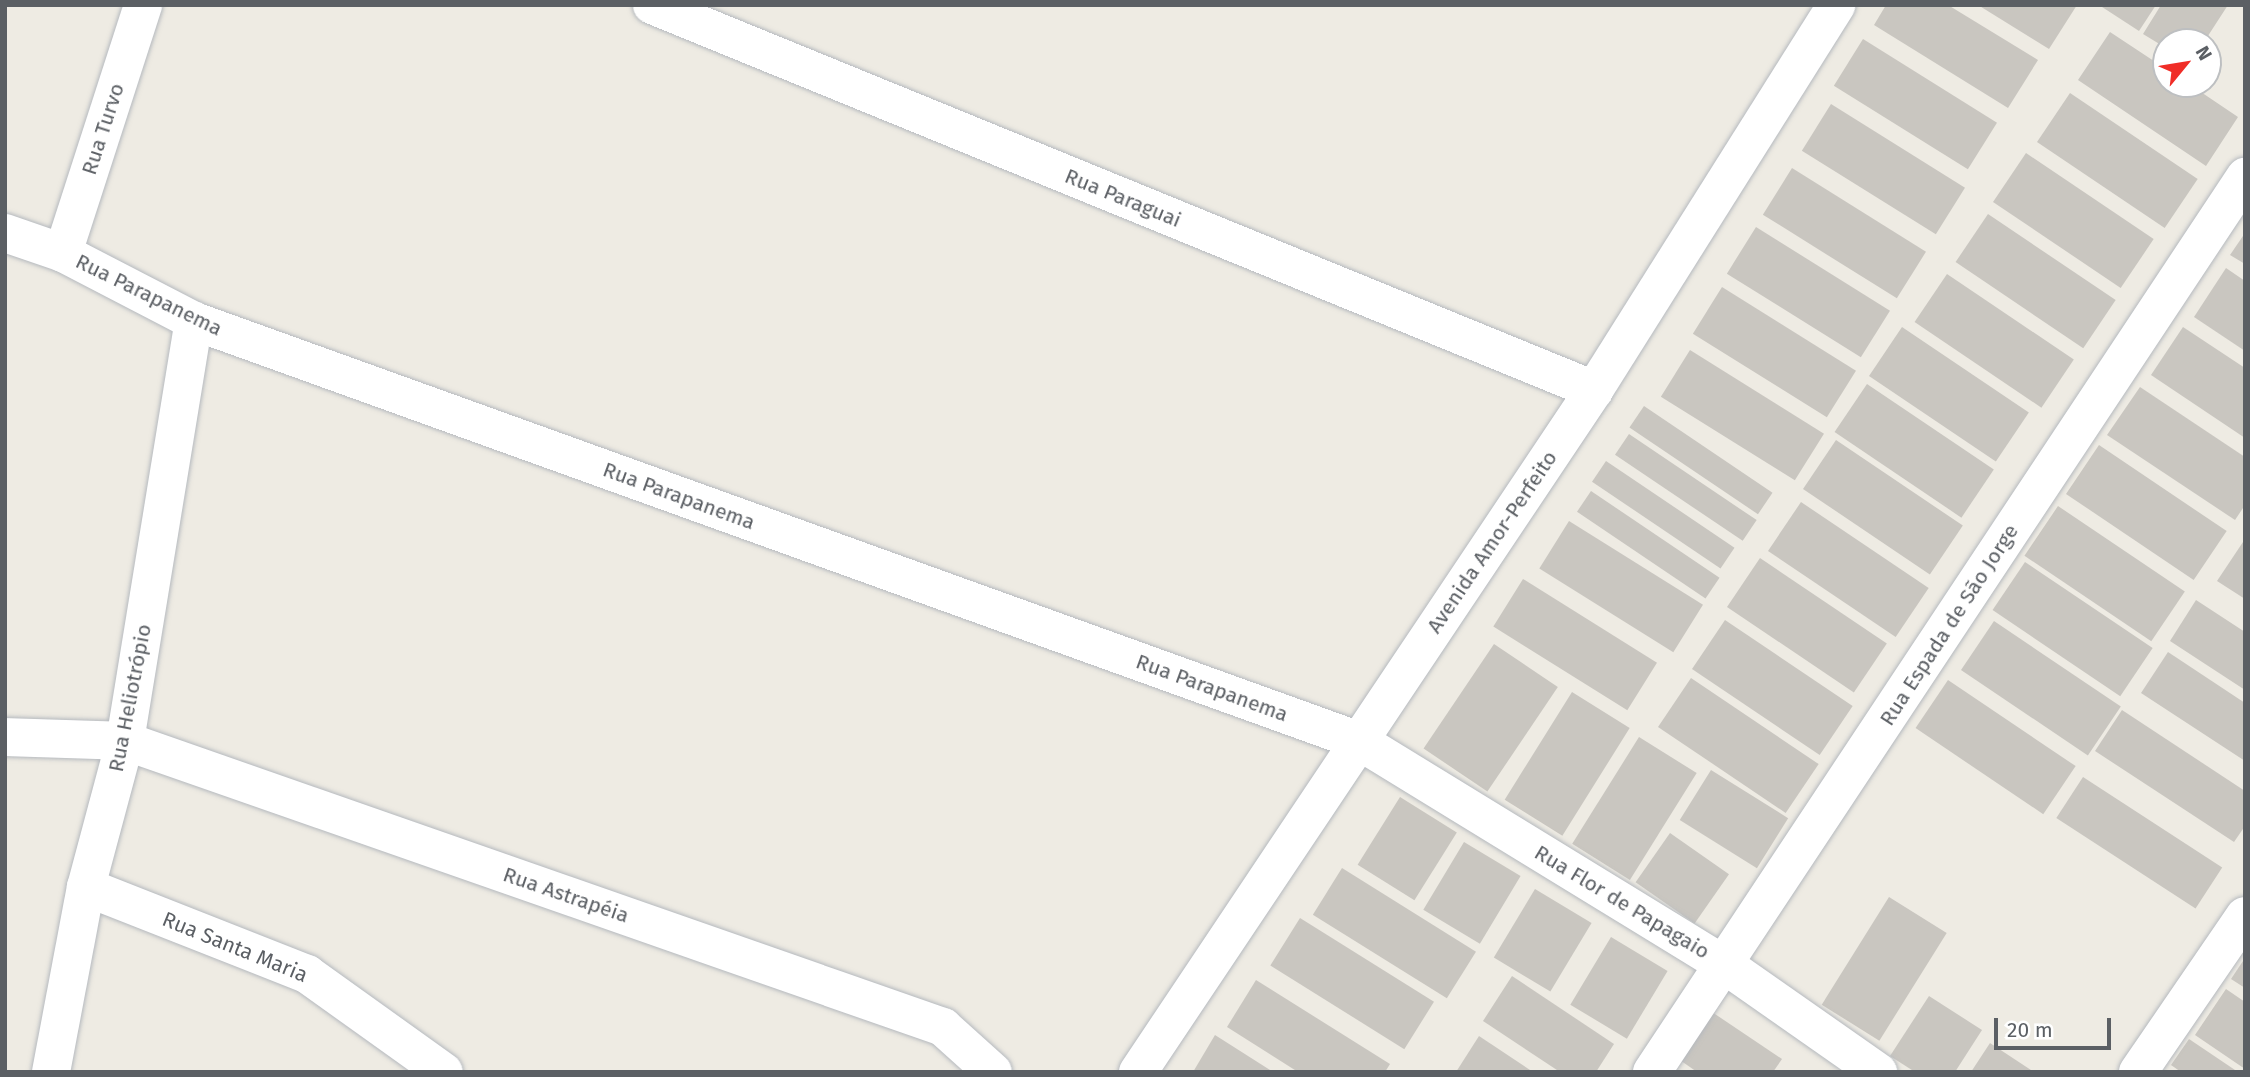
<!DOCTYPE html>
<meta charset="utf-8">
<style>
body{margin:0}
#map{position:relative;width:2250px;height:1077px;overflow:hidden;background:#eeebe3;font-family:"Fira Sans",sans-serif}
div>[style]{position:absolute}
.building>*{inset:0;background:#c9c6c0;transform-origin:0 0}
.roads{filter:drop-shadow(0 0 2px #b5b9be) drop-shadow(0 0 2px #b5b9be)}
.street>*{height:38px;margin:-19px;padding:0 19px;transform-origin:19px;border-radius:19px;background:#fff}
span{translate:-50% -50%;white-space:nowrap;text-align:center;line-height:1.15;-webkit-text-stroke:6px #fff;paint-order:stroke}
.street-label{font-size:21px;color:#5b5f64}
.frame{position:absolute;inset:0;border:7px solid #5b5f64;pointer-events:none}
.north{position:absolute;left:2152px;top:28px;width:70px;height:70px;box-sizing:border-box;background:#fff;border:2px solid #bdbfc1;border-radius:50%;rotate:60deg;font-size:19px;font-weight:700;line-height:28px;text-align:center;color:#5b5f64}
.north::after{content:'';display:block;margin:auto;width:24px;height:32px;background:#f02d27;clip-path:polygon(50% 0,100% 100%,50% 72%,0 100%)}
.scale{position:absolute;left:1994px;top:1018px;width:117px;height:32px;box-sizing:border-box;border:4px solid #5b5f64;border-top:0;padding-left:9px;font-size:21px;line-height:24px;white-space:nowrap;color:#5b5f64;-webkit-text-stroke:5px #fff;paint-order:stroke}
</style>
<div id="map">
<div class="building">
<i style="clip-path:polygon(1886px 5px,1948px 5px,2038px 60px,2008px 108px,1874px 25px)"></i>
<i style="clip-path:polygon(1978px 5px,2077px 5px,2049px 49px)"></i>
<i style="clip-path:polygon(2099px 5px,2156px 5px,2139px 31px)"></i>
<i style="clip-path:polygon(2161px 5px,2228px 5px,2204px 42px,2166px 42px,2166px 48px,2143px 34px)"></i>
<i style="clip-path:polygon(2110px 32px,2166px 69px,2166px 84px,2189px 84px,2238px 117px,2206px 166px,2078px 80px)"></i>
<i style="left:1863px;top:39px;width:158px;height:55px;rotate:32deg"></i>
<i style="left:2070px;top:93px;width:154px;height:59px;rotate:34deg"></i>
<i style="left:1831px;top:104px;width:158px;height:55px;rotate:32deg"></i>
<i style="left:2026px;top:153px;width:154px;height:59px;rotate:34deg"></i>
<i style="left:1792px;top:168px;width:158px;height:55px;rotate:32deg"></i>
<i style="left:1988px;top:214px;width:154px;height:58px;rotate:34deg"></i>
<i style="left:1756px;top:227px;width:158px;height:55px;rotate:32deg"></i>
<i style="clip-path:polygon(2245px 233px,2245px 264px,2230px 255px)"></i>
<i style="clip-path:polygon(2226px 268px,2245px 281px,2245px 351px,2194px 317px)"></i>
<i style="left:1947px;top:274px;width:153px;height:58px;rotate:34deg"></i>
<i style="left:1722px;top:287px;width:158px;height:55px;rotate:32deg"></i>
<i style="left:1902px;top:327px;width:153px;height:59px;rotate:34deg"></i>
<i style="clip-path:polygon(2183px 327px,2245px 368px,2245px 438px,2151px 375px)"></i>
<i style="left:1690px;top:350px;width:158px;height:55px;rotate:32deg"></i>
<i style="left:1867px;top:384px;width:153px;height:58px;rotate:34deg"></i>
<i style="clip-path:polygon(2140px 387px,2245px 457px,2245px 505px,2235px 520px,2107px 435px)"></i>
<i style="left:1644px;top:406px;width:155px;height:26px;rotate:34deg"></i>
<i style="left:1629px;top:434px;width:154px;height:25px;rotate:34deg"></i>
<i style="left:1836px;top:440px;width:153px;height:59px;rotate:34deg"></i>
<i style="left:2099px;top:445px;width:154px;height:59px;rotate:34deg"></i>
<i style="left:1606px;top:461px;width:155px;height:25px;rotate:34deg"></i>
<i style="left:1591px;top:491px;width:155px;height:25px;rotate:34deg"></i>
<i style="left:1801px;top:502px;width:154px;height:59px;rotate:34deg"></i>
<i style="left:2058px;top:506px;width:153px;height:60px;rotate:34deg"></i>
<i style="left:1569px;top:521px;width:158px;height:56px;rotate:32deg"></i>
<i style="clip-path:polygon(2245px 539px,2245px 599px,2217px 581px)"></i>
<i style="left:1760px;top:558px;width:153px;height:59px;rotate:34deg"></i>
<i style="left:2025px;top:562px;width:154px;height:58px;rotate:34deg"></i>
<i style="left:1523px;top:579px;width:158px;height:56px;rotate:32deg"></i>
<i style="clip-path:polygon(2196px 600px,2245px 632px,2245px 690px,2170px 641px)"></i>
<i style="left:1725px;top:620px;width:154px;height:59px;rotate:34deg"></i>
<i style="left:1994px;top:621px;width:153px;height:59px;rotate:34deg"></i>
<i style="left:1494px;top:644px;width:77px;height:126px;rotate:34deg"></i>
<i style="clip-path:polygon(2168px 652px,2245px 703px,2245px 761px,2141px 693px)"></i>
<i style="left:1691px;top:678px;width:154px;height:59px;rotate:34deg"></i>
<i style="left:1948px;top:680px;width:154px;height:58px;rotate:34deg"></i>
<i style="left:1572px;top:692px;width:68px;height:127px;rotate:32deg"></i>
<i style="clip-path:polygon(2122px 710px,2245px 791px,2245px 826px,2234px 842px,2095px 751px)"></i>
<i style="left:1639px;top:737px;width:68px;height:126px;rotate:32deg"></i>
<i style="left:1711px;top:770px;width:91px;height:59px;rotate:32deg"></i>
<i style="left:2083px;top:777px;width:166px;height:49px;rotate:33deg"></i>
<i style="left:1400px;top:797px;width:67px;height:80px;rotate:32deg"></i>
<i style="left:1670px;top:833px;width:72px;height:60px;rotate:35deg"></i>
<i style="left:1464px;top:842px;width:66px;height:79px;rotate:31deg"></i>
<i style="left:1342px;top:868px;width:158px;height:55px;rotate:32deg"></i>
<i style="left:1535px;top:889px;width:66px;height:80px;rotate:31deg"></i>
<i style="left:1889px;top:897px;width:68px;height:127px;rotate:32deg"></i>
<i style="left:1300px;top:918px;width:158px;height:56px;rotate:32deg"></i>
<i style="left:1611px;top:937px;width:66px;height:79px;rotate:31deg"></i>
<i style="clip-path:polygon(2245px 958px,2245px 988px,2231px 979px)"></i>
<i style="clip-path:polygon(1512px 976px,1614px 1044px,1596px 1072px,1560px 1072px,1483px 1021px)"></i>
<i style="clip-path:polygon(1256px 980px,1390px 1064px,1385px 1072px,1298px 1072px,1227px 1027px)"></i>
<i style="clip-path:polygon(2226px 989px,2245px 1002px,2245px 1069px,2195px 1035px)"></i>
<i style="clip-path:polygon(1929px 996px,1982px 1030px,1955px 1072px,1915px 1072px,1890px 1056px)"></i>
<i style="clip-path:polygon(1709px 1010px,1782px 1059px,1773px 1072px,1697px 1072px,1677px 1058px)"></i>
<i style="clip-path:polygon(1215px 1035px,1273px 1072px,1193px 1072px)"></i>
<i style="clip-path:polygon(1479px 1036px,1533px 1072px,1456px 1072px)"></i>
<i style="clip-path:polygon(2189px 1039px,2238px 1072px,2181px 1072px,2171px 1065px)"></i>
<i style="clip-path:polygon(1990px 1043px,2034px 1072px,1971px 1072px)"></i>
</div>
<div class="roads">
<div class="street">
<i style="left:652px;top:5px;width:1018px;rotate:22.23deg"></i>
<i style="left:5px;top:233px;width:61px;rotate:19deg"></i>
<i style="left:63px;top:253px;width:148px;rotate:27.4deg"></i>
<i style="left:194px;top:321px;width:1238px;rotate:19.82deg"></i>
<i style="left:1359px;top:741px;width:429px;rotate:31.5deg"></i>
<i style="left:1725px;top:965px;width:187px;rotate:35deg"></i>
<i style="left:63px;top:253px;width:261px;rotate:-72.1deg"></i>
<i style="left:5px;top:737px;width:120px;rotate:1.9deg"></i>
<i style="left:125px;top:741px;width:867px;rotate:19.27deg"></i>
<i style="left:943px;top:1027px;width:67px;rotate:42deg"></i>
<i style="left:86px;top:887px;width:238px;rotate:21.5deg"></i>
<i style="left:307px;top:974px;width:168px;rotate:35.6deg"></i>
<i style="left:51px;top:1072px;width:188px;rotate:-79.3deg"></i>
<i style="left:86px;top:887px;width:151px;rotate:-75deg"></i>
<i style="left:125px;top:741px;width:426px;rotate:-80.7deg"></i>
<i style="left:1138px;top:1072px;width:820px;rotate:-56.23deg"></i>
<i style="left:1594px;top:390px;width:455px;rotate:-57.8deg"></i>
<i style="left:1652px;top:1072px;width:1074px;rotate:-56.47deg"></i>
<i style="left:2138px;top:1072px;width:189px;rotate:-55.6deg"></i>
</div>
</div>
<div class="street-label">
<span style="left:103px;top:129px;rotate:-72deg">Rua Turvo</span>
<span style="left:1123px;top:198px;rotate:22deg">Rua Paraguai</span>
<span style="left:149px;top:295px;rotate:26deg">Rua Parapanema</span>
<span style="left:679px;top:496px;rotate:20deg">Rua Parapanema</span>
<span style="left:1492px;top:542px;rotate:-56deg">Avenida Amor-Perfeito</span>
<span style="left:1949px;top:625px;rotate:-57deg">Rua Espada de São Jorge</span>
<span style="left:1212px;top:688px;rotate:20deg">Rua Parapanema</span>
<span style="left:130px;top:698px;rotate:-79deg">Rua Heliotrópio</span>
<span style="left:566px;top:895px;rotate:19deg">Rua Astrapéia</span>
<span style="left:1622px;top:902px;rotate:31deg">Rua Flor de Papagaio</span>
<span style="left:235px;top:947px;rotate:22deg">Rua Santa Maria</span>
</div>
<div class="frame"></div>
<div class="north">N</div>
<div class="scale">20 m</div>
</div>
